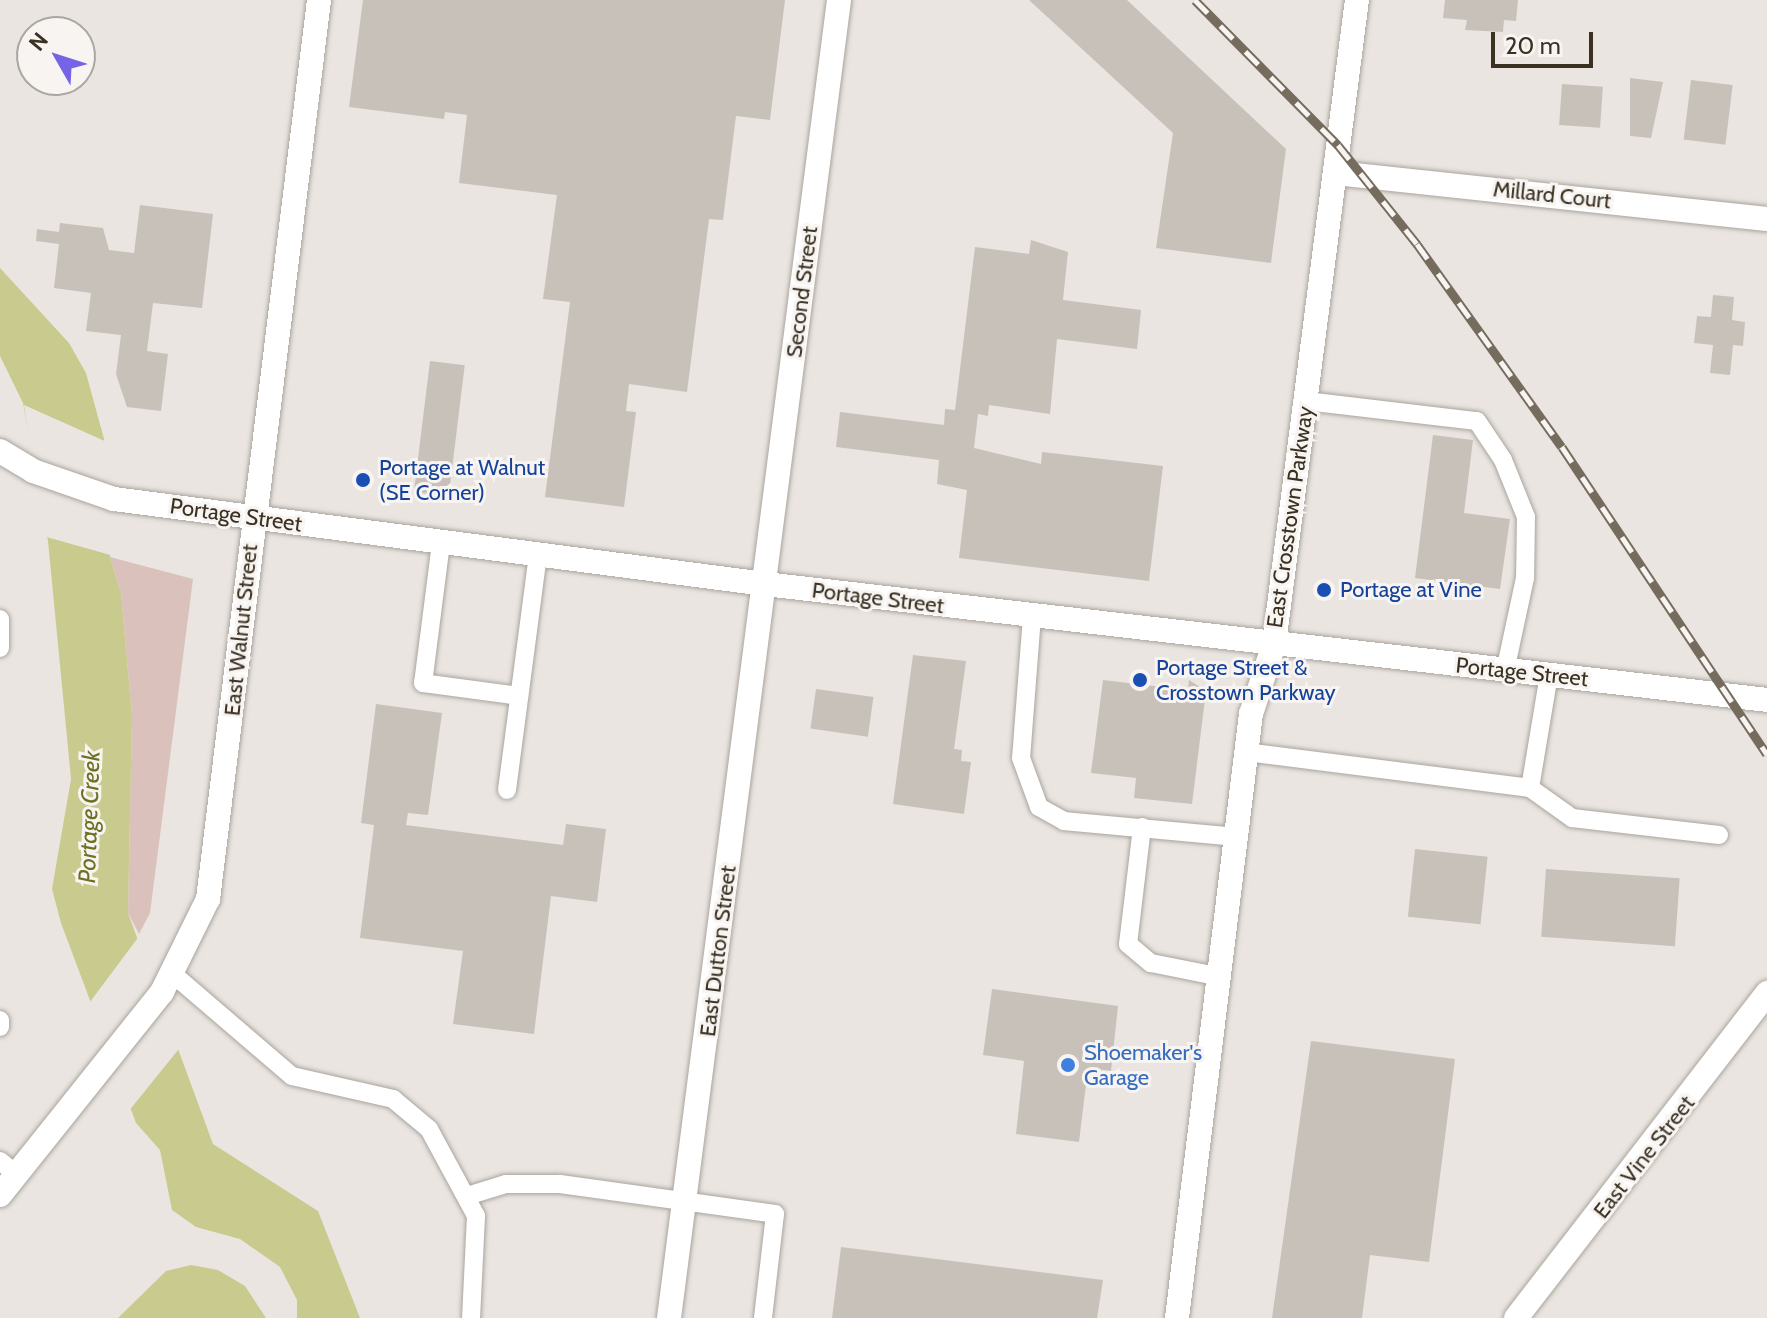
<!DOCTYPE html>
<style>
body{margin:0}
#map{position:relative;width:1767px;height:1318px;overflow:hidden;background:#eae5e1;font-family:Cabin,sans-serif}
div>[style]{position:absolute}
.green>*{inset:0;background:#dac1bc}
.water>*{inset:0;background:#c9cb8e}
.pier>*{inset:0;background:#eae5e1}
.building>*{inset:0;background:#c8c1ba;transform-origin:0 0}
.roads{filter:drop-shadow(0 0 2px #aba49d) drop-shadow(0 0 2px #aba49d)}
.service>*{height:18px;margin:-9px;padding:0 9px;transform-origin:9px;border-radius:9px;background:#fff}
.minor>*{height:24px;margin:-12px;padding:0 12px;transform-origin:12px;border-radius:12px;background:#fff}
.tertiary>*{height:24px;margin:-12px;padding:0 12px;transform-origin:12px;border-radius:12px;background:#fff}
.secondary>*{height:24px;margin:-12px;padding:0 12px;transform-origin:12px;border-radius:12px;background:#fff}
.rail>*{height:9px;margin-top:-4.5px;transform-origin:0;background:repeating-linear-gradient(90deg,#f7f4f1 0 18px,#756c5d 0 36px);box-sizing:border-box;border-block:2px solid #756c5d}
.dots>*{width:22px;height:22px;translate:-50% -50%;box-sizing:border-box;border:4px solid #f7f4f1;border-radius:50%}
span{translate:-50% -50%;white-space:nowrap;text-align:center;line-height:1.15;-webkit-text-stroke:6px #f7f4f1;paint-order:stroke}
.street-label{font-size:22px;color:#3a3123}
.transit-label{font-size:22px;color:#164399}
.left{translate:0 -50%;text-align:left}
.shop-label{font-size:22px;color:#366cbe}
.water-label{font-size:24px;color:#6c7022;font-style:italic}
.north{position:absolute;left:16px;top:16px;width:80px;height:80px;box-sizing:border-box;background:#f7f4f1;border:2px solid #aba69f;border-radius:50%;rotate:309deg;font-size:22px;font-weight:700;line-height:32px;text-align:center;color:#3a3123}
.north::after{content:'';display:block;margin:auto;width:28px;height:36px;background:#7564e6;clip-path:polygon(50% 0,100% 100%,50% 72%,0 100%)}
.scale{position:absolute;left:1491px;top:32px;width:102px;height:36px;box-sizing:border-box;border:4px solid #3a3123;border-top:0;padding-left:10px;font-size:24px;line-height:28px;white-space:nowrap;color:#3a3123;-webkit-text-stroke:6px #f7f4f1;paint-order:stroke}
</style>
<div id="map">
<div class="green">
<i style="clip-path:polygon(110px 557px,193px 579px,150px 913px,139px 934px,128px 913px,132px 716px,121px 593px)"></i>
</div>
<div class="water">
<i style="clip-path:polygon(0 268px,69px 343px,86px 373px,104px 439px,110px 557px,121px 593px,132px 716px,128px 913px,213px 1144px,318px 1211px,360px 1318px,297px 1318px,297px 1300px,280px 1267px,240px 1239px,196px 1227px,172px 1210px,160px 1150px,136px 1123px,61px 923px,52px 889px,71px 779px,48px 541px,23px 403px,0 356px)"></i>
<i style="clip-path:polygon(191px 1265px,218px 1270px,245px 1286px,266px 1318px,118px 1318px,166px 1271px)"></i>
</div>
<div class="pier">
<i style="clip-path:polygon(24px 405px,107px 442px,114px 556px,43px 536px)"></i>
<i style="clip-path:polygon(140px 935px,182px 1045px,128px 1112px,87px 1006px)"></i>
</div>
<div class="building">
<i style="clip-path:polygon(363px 0,785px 0,770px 120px,736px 116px,723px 220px,709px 219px,687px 392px,629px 384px,626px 411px,636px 412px,624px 507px,545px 497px,570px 302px,543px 299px,557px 195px,459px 183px,467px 115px,445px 112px,444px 119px,349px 107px)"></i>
<i style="clip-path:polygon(1029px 0,1127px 0,1286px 149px,1271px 263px,1156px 248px,1173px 133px)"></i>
<i style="clip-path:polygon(1445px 0,1518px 0,1516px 21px,1504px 20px,1503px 32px,1465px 30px,1467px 20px,1443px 18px)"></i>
<i style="clip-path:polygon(1630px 78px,1663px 82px,1651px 138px,1630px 136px)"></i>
<i style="left:1691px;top:80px;width:42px;height:60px;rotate:7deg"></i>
<i style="left:1562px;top:84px;width:41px;height:41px;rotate:4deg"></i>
<i style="clip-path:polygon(140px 205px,213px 214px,202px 308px,153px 303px,147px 351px,168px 354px,161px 411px,127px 407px,116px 374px,121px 335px,86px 331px,91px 293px,54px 288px,59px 244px,36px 241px,37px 229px,59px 232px,60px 223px,103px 228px,109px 250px,134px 253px)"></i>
<i style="clip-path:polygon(1031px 240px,1068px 252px,1063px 300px,1141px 310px,1137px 349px,1057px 339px,1050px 414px,989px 405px,988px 416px,978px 414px,974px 448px,1041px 464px,1042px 452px,1163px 466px,1149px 581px,959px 558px,967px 490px,937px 484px,939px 460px,836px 447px,840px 412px,944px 425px,945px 409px,955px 410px,975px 247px,1029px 254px)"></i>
<i style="clip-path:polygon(1713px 295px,1734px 297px,1732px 320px,1745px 322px,1743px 346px,1733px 345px,1730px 375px,1710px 373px,1713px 345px,1694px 343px,1697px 316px,1711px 317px)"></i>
<i style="left:430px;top:361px;width:35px;height:132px;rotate:7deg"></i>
<i style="clip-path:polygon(1433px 435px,1473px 440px,1464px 513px,1510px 519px,1500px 589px,1415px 578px)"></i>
<i style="clip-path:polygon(913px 655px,966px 661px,954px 749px,962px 750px,961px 761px,971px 762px,964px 814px,893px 804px)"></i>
<i style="clip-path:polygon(1103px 680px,1188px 690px,1189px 680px,1206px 691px,1192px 804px,1134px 798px,1136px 778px,1091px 773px)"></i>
<i style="left:816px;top:689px;width:58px;height:40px;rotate:8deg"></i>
<i style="clip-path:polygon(376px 704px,442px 713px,428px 815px,408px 813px,406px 825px,563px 845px,566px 824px,606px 829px,597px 902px,551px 896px,534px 1034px,453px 1024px,463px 951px,360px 938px,374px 825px,361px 823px)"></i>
<i style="left:1415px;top:849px;width:73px;height:68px;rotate:6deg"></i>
<i style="left:1546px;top:869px;width:134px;height:68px;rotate:4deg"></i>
<i style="clip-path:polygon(992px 989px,1118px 1006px,1111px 1071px,1088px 1068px,1079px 1142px,1016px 1134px,1024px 1061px,983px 1055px)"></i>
<i style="clip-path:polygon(1311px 1041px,1455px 1059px,1429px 1262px,1370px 1255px,1362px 1318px,1272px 1318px)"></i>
<i style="clip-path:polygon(841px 1247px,1103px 1280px,1097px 1318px,832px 1318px)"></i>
</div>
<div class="roads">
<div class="service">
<i style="left:1306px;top:401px;width:172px;rotate:6.7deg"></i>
<i style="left:1477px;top:421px;width:47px;rotate:56.3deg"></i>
<i style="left:1503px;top:460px;width:61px;rotate:68deg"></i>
<i style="left:1526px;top:517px;width:61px;rotate:90.9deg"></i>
<i style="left:1525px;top:578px;width:95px;rotate:102.1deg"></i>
<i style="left:441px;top:543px;width:141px;rotate:97.3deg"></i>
<i style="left:423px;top:683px;width:97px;rotate:7.7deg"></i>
<i style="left:1032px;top:616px;width:142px;rotate:94.4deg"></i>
<i style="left:1021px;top:758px;width:52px;rotate:69.8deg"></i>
<i style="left:1039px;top:807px;width:29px;rotate:29deg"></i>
<i style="left:1064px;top:821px;width:173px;rotate:5.3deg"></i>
<i style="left:0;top:619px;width:29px;rotate:90deg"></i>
<i style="left:1246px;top:752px;width:286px;rotate:7.2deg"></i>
<i style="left:1530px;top:788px;width:52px;rotate:35.5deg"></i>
<i style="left:1572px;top:818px;width:148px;rotate:6.6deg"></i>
<i style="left:1530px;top:788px;width:115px;rotate:-80.5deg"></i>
<i style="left:507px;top:790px;width:237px;rotate:-82.5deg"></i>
<i style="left:1142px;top:827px;width:118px;rotate:96.8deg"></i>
<i style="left:1128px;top:944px;width:30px;rotate:40deg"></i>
<i style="left:1151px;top:963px;width:66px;rotate:11.3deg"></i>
<i style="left:174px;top:975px;width:155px;rotate:40.6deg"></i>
<i style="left:292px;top:1076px;width:104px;rotate:12.8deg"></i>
<i style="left:393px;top:1099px;width:47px;rotate:39.8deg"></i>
<i style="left:429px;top:1129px;width:99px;rotate:61.6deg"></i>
<i style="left:476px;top:1216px;width:102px;rotate:92.8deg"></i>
<i style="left:0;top:1020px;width:7px;rotate:90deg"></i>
<i style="left:0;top:1161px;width:21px;rotate:39deg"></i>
<i style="left:467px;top:1196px;width:41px;rotate:-17.1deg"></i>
<i style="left:506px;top:1184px;width:54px"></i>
<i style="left:560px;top:1184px;width:217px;rotate:7.9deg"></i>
<i style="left:775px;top:1214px;width:105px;rotate:96.6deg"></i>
</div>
<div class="minor">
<i style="left:1336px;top:173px;width:433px;rotate:6.1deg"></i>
<i style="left:0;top:1195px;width:260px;rotate:-51.4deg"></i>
<i style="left:162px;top:992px;width:104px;rotate:-63.7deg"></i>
<i style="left:208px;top:899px;width:906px;rotate:-82.96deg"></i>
<i style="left:669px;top:1318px;width:1329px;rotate:-82.65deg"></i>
<i style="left:1177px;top:1318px;width:609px;rotate:-83.02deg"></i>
<i style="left:1251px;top:714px;width:74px;rotate:-71.8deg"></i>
<i style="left:1274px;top:644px;width:649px;rotate:-82.66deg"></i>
</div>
<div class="tertiary">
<i style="left:1516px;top:1318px;width:411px;rotate:-52.3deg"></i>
</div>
<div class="secondary">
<i style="left:0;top:451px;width:39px;rotate:31deg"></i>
<i style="left:33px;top:471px;width:86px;rotate:19.1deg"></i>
<i style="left:114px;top:499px;width:657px;rotate:7.44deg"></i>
<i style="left:765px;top:584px;width:1009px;rotate:6.6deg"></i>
</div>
</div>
<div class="rail">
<i style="left:1195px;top:0;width:204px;rotate:45.4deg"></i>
<i style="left:1338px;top:145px;width:127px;rotate:51.4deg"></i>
<i style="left:1417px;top:244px;width:249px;rotate:54.5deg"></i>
<i style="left:1562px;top:447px;width:369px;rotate:56.3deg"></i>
</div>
<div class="dots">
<i style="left:363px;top:480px;background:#1a4fb4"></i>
<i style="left:1324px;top:590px;background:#1a4fb4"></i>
<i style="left:1140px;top:680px;background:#1a4fb4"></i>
<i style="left:1068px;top:1065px;background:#3f7fe0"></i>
</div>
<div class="street-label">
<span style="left:1552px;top:195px;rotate:6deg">Millard Court</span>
<span style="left:802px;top:292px;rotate:-83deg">Second Street</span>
<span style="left:236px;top:515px;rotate:8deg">Portage Street</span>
<span style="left:1290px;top:517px;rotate:-82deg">East Crosstown Parkway</span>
<span style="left:878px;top:598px;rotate:7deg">Portage Street</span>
<span style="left:241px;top:630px;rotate:-84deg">East Walnut Street</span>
<span style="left:1522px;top:672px;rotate:6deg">Portage Street</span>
<span style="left:718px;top:951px;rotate:-83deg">East Dutton Street</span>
<span style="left:1644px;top:1157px;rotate:-52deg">East Vine Street</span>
</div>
<div class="transit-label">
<span class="left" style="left:379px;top:480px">Portage at Walnut<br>(SE Corner)</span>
<span class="left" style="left:1340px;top:590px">Portage at Vine</span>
<span class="left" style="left:1156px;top:680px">Portage Street &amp;<br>Crosstown Parkway</span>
</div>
<div class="shop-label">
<span class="left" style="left:1084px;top:1065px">Shoemaker's<br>Garage</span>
</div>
<div class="water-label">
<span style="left:89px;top:817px;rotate:-88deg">Portage Creek</span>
</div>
<div class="north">N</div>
<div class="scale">20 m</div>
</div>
